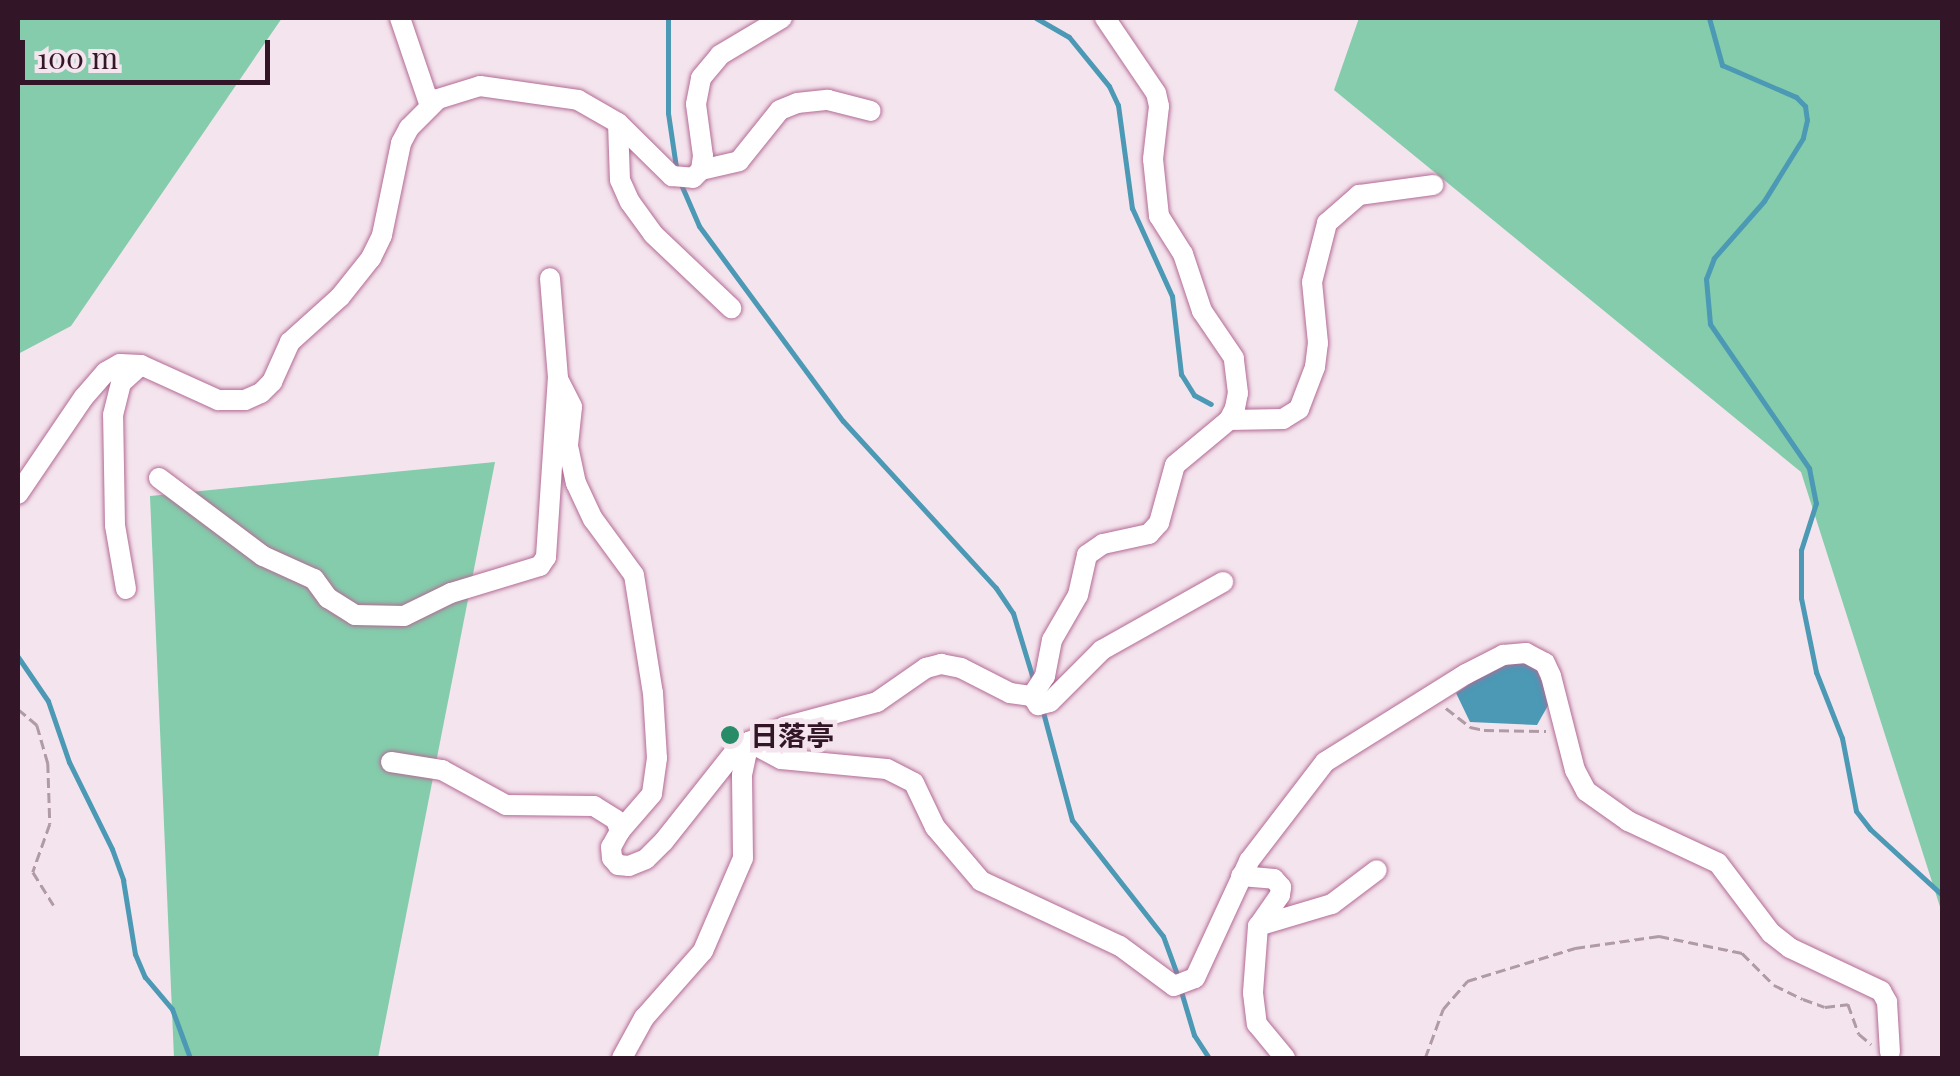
<!DOCTYPE html>
<meta charset="utf-8">
<style>
body{margin:0}
#map{position:relative;width:1960px;height:1076px;overflow:hidden;background:#f4e4ed;font-family:"Playfair Display","Noto Sans TC",serif}
div>[style]{position:absolute}
.forest>*{inset:0;background:#84ccab}
.water>*{inset:0;background:#4b99b5}
.stream>*{height:5px;margin:-2.5px;padding:0 2.5px;transform-origin:2.5px;border-radius:2.5px;background:#4b99b5}
.path>*{height:2.5px;margin-top:-1.25px;transform-origin:0;background:repeating-linear-gradient(90deg,#af9aa6 0 10px,transparent 0 15px)}
.roads{filter:drop-shadow(0 0 2px #b36a95) drop-shadow(0 0 2px #b36a95)}
.minor>*{height:20px;margin:-10px;padding:0 10px;transform-origin:10px;border-radius:10px;background:#fff}
.dots>*{width:28px;height:28px;translate:-50% -50%;box-sizing:border-box;border:5px solid #f4e4ed;border-radius:50%}
span{translate:-50% -50%;white-space:nowrap;text-align:center;line-height:1.15;-webkit-text-stroke:9px #f4e4ed;paint-order:stroke}
.poi-label{font-size:28px;color:#321527;font-weight:700}
.left{translate:0 -50%;text-align:left}
.frame{position:absolute;inset:0;border:20px solid #321527;pointer-events:none}
.scale{position:absolute;left:20px;top:40px;width:250px;height:45px;box-sizing:border-box;border:5px solid #321527;border-top:0;padding-left:12px;font-size:30px;line-height:35px;white-space:nowrap;color:#321527;-webkit-text-stroke:8px #f4e4ed;paint-order:stroke}
</style>
<div id="map">
<div class="forest">
<i style="clip-path:polygon(18px 18px,282px 18px,71px 326px,18px 354px)"></i>
<i style="clip-path:polygon(1359px 18px,1942px 18px,1942px 913px,1801px 472px,1334px 90px)"></i>
<i style="clip-path:polygon(495px 462px,378px 1058px,174px 1058px,150px 496px)"></i>
</div>
<div class="water">
<i style="clip-path:polygon(1515px 660px,1536px 667px,1550px 702px,1537px 725px,1470px 722px,1456px 693px,1499px 664px)"></i>
</div>
<div class="stream">
<i style="left:668px;top:18px;width:95px;rotate:90deg"></i>
<i style="left:668px;top:113px;width:55px;rotate:81.6deg"></i>
<i style="left:1036px;top:18px;width:38px;rotate:30deg"></i>
<i style="left:1069px;top:37px;width:63px;rotate:50.8deg"></i>
<i style="left:1109px;top:86px;width:21px;rotate:65deg"></i>
<i style="left:1118px;top:105px;width:104px;rotate:82.3deg"></i>
<i style="left:1132px;top:208px;width:97px;rotate:65.6deg"></i>
<i style="left:1172px;top:296px;width:79px;rotate:83.4deg"></i>
<i style="left:1181px;top:374px;width:25px;rotate:58deg"></i>
<i style="left:1194px;top:395px;width:19px;rotate:28deg"></i>
<i style="left:1709px;top:18px;width:49px;rotate:74.5deg"></i>
<i style="left:1722px;top:65px;width:81px;rotate:23.4deg"></i>
<i style="left:1796px;top:97px;width:13px;rotate:45deg"></i>
<i style="left:1805px;top:106px;width:14px;rotate:82deg"></i>
<i style="left:1807px;top:120px;width:18px;rotate:103deg"></i>
<i style="left:1803px;top:138px;width:74px;rotate:121.8deg"></i>
<i style="left:1764px;top:201px;width:76px;rotate:131.3deg"></i>
<i style="left:1714px;top:258px;width:22px;rotate:111deg"></i>
<i style="left:1706px;top:279px;width:45px;rotate:84.9deg"></i>
<i style="left:1710px;top:324px;width:175px;rotate:55.5deg"></i>
<i style="left:1809px;top:468px;width:36px;rotate:79deg"></i>
<i style="left:1816px;top:503px;width:49px;rotate:107.7deg"></i>
<i style="left:1801px;top:550px;width:48px;rotate:90deg"></i>
<i style="left:1801px;top:598px;width:76px;rotate:78.5deg"></i>
<i style="left:1816px;top:672px;width:71px;rotate:68.5deg"></i>
<i style="left:1842px;top:738px;width:74px;rotate:79.1deg"></i>
<i style="left:1856px;top:811px;width:23px;rotate:52deg"></i>
<i style="left:1870px;top:829px;width:98px;rotate:42.5deg"></i>
<i style="left:680px;top:182px;width:48px;rotate:66.6deg"></i>
<i style="left:699px;top:226px;width:242px;rotate:53.6deg"></i>
<i style="left:843px;top:421px;width:226px;rotate:47.5deg"></i>
<i style="left:996px;top:588px;width:30px;rotate:56deg"></i>
<i style="left:1013px;top:613px;width:72px;rotate:73.1deg"></i>
<i style="left:18px;top:657px;width:53px;rotate:55.7deg"></i>
<i style="left:48px;top:701px;width:65px;rotate:71deg"></i>
<i style="left:69px;top:762px;width:97px;rotate:63.7deg"></i>
<i style="left:112px;top:849px;width:33px;rotate:70deg"></i>
<i style="left:123px;top:880px;width:75px;rotate:80.8deg"></i>
<i style="left:135px;top:954px;width:25px;rotate:67deg"></i>
<i style="left:145px;top:977px;width:42px;rotate:49.8deg"></i>
<i style="left:172px;top:1009px;width:52px;rotate:69.8deg"></i>
<i style="left:1043px;top:712px;width:112px;rotate:75deg"></i>
<i style="left:1072px;top:820px;width:147px;rotate:51.9deg"></i>
<i style="left:1163px;top:936px;width:44px;rotate:69.9deg"></i>
<i style="left:1180px;top:988px;width:49px;rotate:73.4deg"></i>
<i style="left:1194px;top:1035px;width:27px;rotate:57deg"></i>
</div>
<div class="path">
<i style="left:1446px;top:708px;width:31px;rotate:38deg"></i>
<i style="left:1470px;top:727px;width:14px;rotate:12deg"></i>
<i style="left:1484px;top:730px;width:62px;rotate:0.9deg"></i>
<i style="left:18px;top:709px;width:25px;rotate:40deg"></i>
<i style="left:37px;top:725px;width:40px;rotate:74deg"></i>
<i style="left:48px;top:763px;width:61px;rotate:88.1deg"></i>
<i style="left:50px;top:824px;width:51px;rotate:109.5deg"></i>
<i style="left:33px;top:872px;width:39px;rotate:58deg"></i>
<i style="left:1425px;top:1058px;width:52px;rotate:-69.8deg"></i>
<i style="left:1443px;top:1009px;width:37px;rotate:-49deg"></i>
<i style="left:1467px;top:981px;width:113px;rotate:-17deg"></i>
<i style="left:1575px;top:948px;width:85px;rotate:-8.1deg"></i>
<i style="left:1659px;top:936px;width:85px;rotate:11.6deg"></i>
<i style="left:1742px;top:953px;width:45px;rotate:45deg"></i>
<i style="left:1774px;top:985px;width:32px;rotate:26deg"></i>
<i style="left:1803px;top:999px;width:23px;rotate:20deg"></i>
<i style="left:1825px;top:1007px;width:23px;rotate:-7deg"></i>
<i style="left:1848px;top:1004px;width:32px;rotate:70deg"></i>
<i style="left:1859px;top:1034px;width:16px;rotate:40deg"></i>
</div>
<div class="roads">
<div class="minor">
<i style="left:400px;top:18px;width:93px;rotate:71.2deg"></i>
<i style="left:618px;top:123px;width:57px;rotate:88deg"></i>
<i style="left:620px;top:180px;width:24px;rotate:66deg"></i>
<i style="left:630px;top:202px;width:39px;rotate:54deg"></i>
<i style="left:653px;top:234px;width:108px;rotate:43.5deg"></i>
<i style="left:701px;top:170px;width:39px;rotate:-13deg"></i>
<i style="left:739px;top:161px;width:65px;rotate:-51.2deg"></i>
<i style="left:780px;top:110px;width:18px;rotate:-22deg"></i>
<i style="left:797px;top:103px;width:31px;rotate:-6deg"></i>
<i style="left:828px;top:100px;width:44px;rotate:14.3deg"></i>
<i style="left:558px;top:379px;width:31px;rotate:63deg"></i>
<i style="left:572px;top:407px;width:39px;rotate:96deg"></i>
<i style="left:568px;top:446px;width:38px;rotate:78deg"></i>
<i style="left:576px;top:483px;width:40px;rotate:65deg"></i>
<i style="left:593px;top:519px;width:69px;rotate:53.8deg"></i>
<i style="left:634px;top:575px;width:120px;rotate:80.9deg"></i>
<i style="left:653px;top:693px;width:65px;rotate:86.5deg"></i>
<i style="left:657px;top:758px;width:36px;rotate:98deg"></i>
<i style="left:652px;top:794px;width:49px;rotate:130.9deg"></i>
<i style="left:1229px;top:420px;width:54px;rotate:-1.1deg"></i>
<i style="left:1283px;top:419px;width:19px;rotate:-32deg"></i>
<i style="left:1299px;top:409px;width:45px;rotate:-69.1deg"></i>
<i style="left:1315px;top:367px;width:24px;rotate:-83deg"></i>
<i style="left:1318px;top:343px;width:61px;rotate:-95.6deg"></i>
<i style="left:1312px;top:282px;width:61px;rotate:-75.7deg"></i>
<i style="left:1327px;top:223px;width:43px;rotate:-41.2deg"></i>
<i style="left:1359px;top:195px;width:75px;rotate:-7.7deg"></i>
<i style="left:159px;top:478px;width:130px;rotate:36.9deg"></i>
<i style="left:263px;top:556px;width:56px;rotate:24.3deg"></i>
<i style="left:314px;top:579px;width:24px;rotate:54deg"></i>
<i style="left:328px;top:598px;width:32px;rotate:32deg"></i>
<i style="left:355px;top:615px;width:49px;rotate:1.2deg"></i>
<i style="left:404px;top:616px;width:52px;rotate:-26.1deg"></i>
<i style="left:451px;top:593px;width:93px;rotate:-16.9deg"></i>
<i style="left:540px;top:566px;width:11px;rotate:-56deg"></i>
<i style="left:546px;top:557px;width:179px;rotate:-86.2deg"></i>
<i style="left:558px;top:378px;width:100px;rotate:-94.6deg"></i>
<i style="left:18px;top:494px;width:117px;rotate:-55.8deg"></i>
<i style="left:84px;top:397px;width:33px;rotate:-49deg"></i>
<i style="left:106px;top:372px;width:16px;rotate:-30deg"></i>
<i style="left:120px;top:364px;width:21px;rotate:3deg"></i>
<i style="left:141px;top:365px;width:85px;rotate:24.4deg"></i>
<i style="left:218px;top:400px;width:27px"></i>
<i style="left:245px;top:400px;width:17px;rotate:-24deg"></i>
<i style="left:261px;top:393px;width:16px;rotate:-45deg"></i>
<i style="left:272px;top:382px;width:44px;rotate:-65.8deg"></i>
<i style="left:290px;top:342px;width:67px;rotate:-42deg"></i>
<i style="left:340px;top:297px;width:50px;rotate:-51.5deg"></i>
<i style="left:371px;top:258px;width:25px;rotate:-64deg"></i>
<i style="left:382px;top:235px;width:94px;rotate:-78.3deg"></i>
<i style="left:401px;top:143px;width:17px;rotate:-62deg"></i>
<i style="left:409px;top:128px;width:41px;rotate:-45deg"></i>
<i style="left:438px;top:99px;width:44px;rotate:-17.2deg"></i>
<i style="left:480px;top:86px;width:99px;rotate:8.1deg"></i>
<i style="left:578px;top:100px;width:46px;rotate:29.9deg"></i>
<i style="left:618px;top:123px;width:76px;rotate:44.5deg"></i>
<i style="left:672px;top:176px;width:21px;rotate:5deg"></i>
<i style="left:693px;top:178px;width:11px;rotate:-45deg"></i>
<i style="left:701px;top:170px;width:14px;rotate:-82deg"></i>
<i style="left:703px;top:156px;width:52px;rotate:-97.7deg"></i>
<i style="left:696px;top:104px;width:26px;rotate:-79deg"></i>
<i style="left:701px;top:78px;width:30px;rotate:-50deg"></i>
<i style="left:720px;top:55px;width:72px;rotate:-30.8deg"></i>
<i style="left:126px;top:589px;width:65px;rotate:-99.8deg"></i>
<i style="left:115px;top:525px;width:110px;rotate:-91deg"></i>
<i style="left:113px;top:415px;width:33px;rotate:-76deg"></i>
<i style="left:121px;top:383px;width:27px;rotate:-42deg"></i>
<i style="left:1032px;top:696px;width:11px;rotate:56deg"></i>
<i style="left:1038px;top:705px;width:12px;rotate:-14deg"></i>
<i style="left:1050px;top:702px;width:74px;rotate:-45deg"></i>
<i style="left:1102px;top:650px;width:139px;rotate:-29.3deg"></i>
<i style="left:391px;top:762px;width:52px;rotate:8.9deg"></i>
<i style="left:442px;top:770px;width:73px;rotate:28.7deg"></i>
<i style="left:506px;top:805px;width:88px;rotate:0.7deg"></i>
<i style="left:594px;top:806px;width:26px;rotate:32deg"></i>
<i style="left:616px;top:820px;width:12px;rotate:70deg"></i>
<i style="left:620px;top:831px;width:18px;rotate:119deg"></i>
<i style="left:611px;top:847px;width:11px;rotate:85deg"></i>
<i style="left:612px;top:858px;width:9px;rotate:49deg"></i>
<i style="left:618px;top:865px;width:11px;rotate:5deg"></i>
<i style="left:629px;top:866px;width:18px;rotate:-22deg"></i>
<i style="left:646px;top:859px;width:25px;rotate:-45deg"></i>
<i style="left:664px;top:841px;width:111px;rotate:-51.6deg"></i>
<i style="left:733px;top:754px;width:20px;rotate:-37deg"></i>
<i style="left:749px;top:742px;width:36px;rotate:28deg"></i>
<i style="left:781px;top:759px;width:106px;rotate:5.4deg"></i>
<i style="left:887px;top:769px;width:30px;rotate:27deg"></i>
<i style="left:914px;top:783px;width:49px;rotate:64.5deg"></i>
<i style="left:935px;top:827px;width:71px;rotate:49.6deg"></i>
<i style="left:981px;top:881px;width:153px;rotate:25.1deg"></i>
<i style="left:1120px;top:946px;width:67px;rotate:36.5deg"></i>
<i style="left:1174px;top:986px;width:22px;rotate:-21deg"></i>
<i style="left:1195px;top:978px;width:129px;rotate:-65.2deg"></i>
<i style="left:1249px;top:861px;width:125px;rotate:-52.5deg"></i>
<i style="left:1325px;top:762px;width:166px;rotate:-32deg"></i>
<i style="left:1466px;top:674px;width:42px;rotate:-27.2deg"></i>
<i style="left:1503px;top:655px;width:23px;rotate:-5deg"></i>
<i style="left:1526px;top:653px;width:21px;rotate:28deg"></i>
<i style="left:1545px;top:663px;width:14px;rotate:65deg"></i>
<i style="left:1551px;top:676px;width:97px;rotate:75.7deg"></i>
<i style="left:1575px;top:770px;width:24px;rotate:62deg"></i>
<i style="left:1586px;top:791px;width:52px;rotate:35.5deg"></i>
<i style="left:1628px;top:821px;width:99px;rotate:25deg"></i>
<i style="left:1718px;top:863px;width:88px;rotate:52.9deg"></i>
<i style="left:1771px;top:933px;width:24px;rotate:38deg"></i>
<i style="left:1790px;top:948px;width:101px;rotate:25.3deg"></i>
<i style="left:1881px;top:991px;width:13px;rotate:61deg"></i>
<i style="left:1887px;top:1002px;width:50px;rotate:86.6deg"></i>
<i style="left:1241px;top:876px;width:33px;rotate:5deg"></i>
<i style="left:1274px;top:879px;width:11px;rotate:49deg"></i>
<i style="left:1281px;top:887px;width:8px;rotate:97deg"></i>
<i style="left:1280px;top:895px;width:38px;rotate:125deg"></i>
<i style="left:1258px;top:926px;width:67px;rotate:94.3deg"></i>
<i style="left:1253px;top:993px;width:31px;rotate:83deg"></i>
<i style="left:1257px;top:1024px;width:44px;rotate:50.5deg"></i>
<i style="left:1258px;top:926px;width:77px;rotate:-16.6deg"></i>
<i style="left:1332px;top:904px;width:56px;rotate:-37.1deg"></i>
<i style="left:622px;top:1058px;width:46px;rotate:-61.2deg"></i>
<i style="left:644px;top:1018px;width:89px;rotate:-48.6deg"></i>
<i style="left:703px;top:951px;width:101px;rotate:-66.7deg"></i>
<i style="left:743px;top:858px;width:83px;rotate:-90.7deg"></i>
<i style="left:742px;top:775px;width:34px;rotate:-78deg"></i>
<i style="left:749px;top:742px;width:38px;rotate:-23deg"></i>
<i style="left:784px;top:727px;width:96px;rotate:-15deg"></i>
<i style="left:877px;top:702px;width:60px;rotate:-34.8deg"></i>
<i style="left:926px;top:668px;width:16px;rotate:-15deg"></i>
<i style="left:941px;top:664px;width:20px;rotate:11deg"></i>
<i style="left:961px;top:668px;width:55px;rotate:27deg"></i>
<i style="left:1010px;top:693px;width:22px;rotate:8deg"></i>
<i style="left:1032px;top:696px;width:24px;rotate:-57deg"></i>
<i style="left:1045px;top:676px;width:37px;rotate:-79deg"></i>
<i style="left:1052px;top:640px;width:52px;rotate:-60deg"></i>
<i style="left:1078px;top:595px;width:41px;rotate:-77.3deg"></i>
<i style="left:1087px;top:555px;width:19px;rotate:-35deg"></i>
<i style="left:1103px;top:544px;width:47px;rotate:-12.3deg"></i>
<i style="left:1149px;top:534px;width:15px;rotate:-48deg"></i>
<i style="left:1159px;top:523px;width:60px;rotate:-74.6deg"></i>
<i style="left:1175px;top:465px;width:70px;rotate:-39.8deg"></i>
<i style="left:1229px;top:420px;width:13px;rotate:-63deg"></i>
<i style="left:1235px;top:408px;width:15px;rotate:-79deg"></i>
<i style="left:1238px;top:393px;width:35px;rotate:-97deg"></i>
<i style="left:1234px;top:358px;width:57px;rotate:-124.2deg"></i>
<i style="left:1202px;top:311px;width:60px;rotate:-108.4deg"></i>
<i style="left:1183px;top:254px;width:45px;rotate:-122.3deg"></i>
<i style="left:1159px;top:216px;width:57px;rotate:-96deg"></i>
<i style="left:1153px;top:159px;width:53px;rotate:-83.5deg"></i>
<i style="left:1159px;top:106px;width:13px;rotate:-103deg"></i>
<i style="left:1156px;top:93px;width:91px;rotate:-124.2deg"></i>
</div>
</div>
<div class="dots">
<i style="left:730px;top:735px;background:#278c67"></i>
</div>
<div class="poi-label">
<span class="left" style="left:750px;top:735px">日落亭</span>
</div>
<div class="frame"></div>
<div class="scale">100 m</div>
</div>
